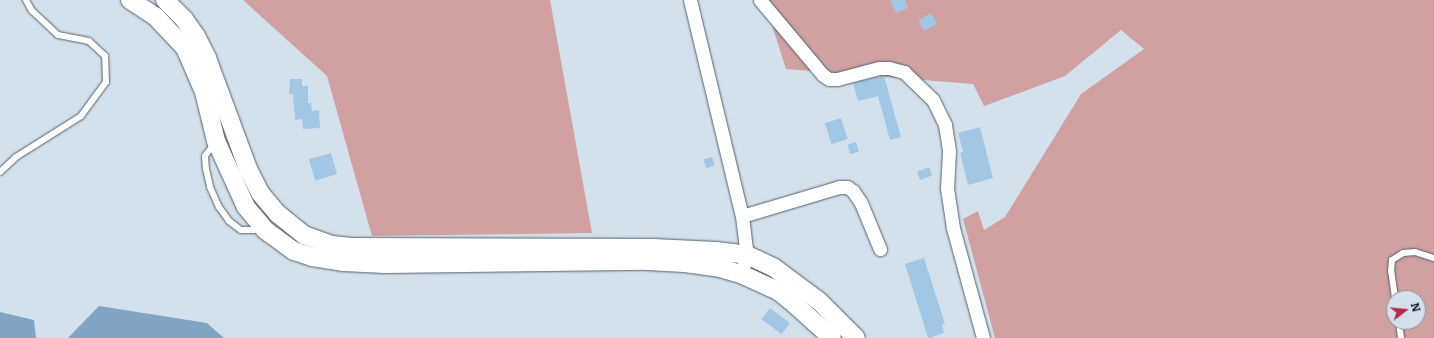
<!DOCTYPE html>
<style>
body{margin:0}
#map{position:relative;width:1434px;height:338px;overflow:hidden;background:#d3e1ed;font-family:Literata,serif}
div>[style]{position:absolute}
.forest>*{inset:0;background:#d1a0a1}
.water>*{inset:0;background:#80a4c1}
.building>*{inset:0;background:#a2c7e5;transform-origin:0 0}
.roads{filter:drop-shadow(0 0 1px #54606a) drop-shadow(0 0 1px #54606a)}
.lane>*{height:6px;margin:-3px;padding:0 3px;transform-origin:3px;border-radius:3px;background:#fff}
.street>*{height:13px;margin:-6.5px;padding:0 6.5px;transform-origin:6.5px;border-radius:6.5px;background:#fff}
.secondary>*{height:18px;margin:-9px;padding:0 9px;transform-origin:9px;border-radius:9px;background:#fff}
span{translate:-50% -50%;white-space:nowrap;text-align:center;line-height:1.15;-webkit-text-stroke:3.5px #d3e1ed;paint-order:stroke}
.north{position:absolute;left:1386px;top:290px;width:40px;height:40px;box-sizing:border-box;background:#d3e1ed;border:1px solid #88939b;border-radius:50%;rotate:74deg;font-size:11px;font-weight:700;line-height:16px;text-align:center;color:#181d21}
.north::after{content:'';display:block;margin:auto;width:14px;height:18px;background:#bb2942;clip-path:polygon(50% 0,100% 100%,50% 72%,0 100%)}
</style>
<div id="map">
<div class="forest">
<i style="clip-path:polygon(243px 0,550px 0,592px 233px,372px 236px,327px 76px)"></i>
<i style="clip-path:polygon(evenodd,764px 0,1434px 0,1434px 338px,995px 338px,963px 219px,978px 211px,984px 230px,1005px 217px,1081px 94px,1144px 49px,1121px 30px,1065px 76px,984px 106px,973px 84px,786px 69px,764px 0,1394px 298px,1418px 298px,1418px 322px,1394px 322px,1394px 298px)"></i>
</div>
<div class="water">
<i style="clip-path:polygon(99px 306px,207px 323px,224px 338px,68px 338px)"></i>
<i style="clip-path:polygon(0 312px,34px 320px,36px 338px,0 338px)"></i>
</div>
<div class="building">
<i style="clip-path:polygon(890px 0,905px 0,908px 8px,896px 13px)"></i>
<i style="left:931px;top:13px;width:12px;height:15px;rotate:59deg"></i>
<i style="clip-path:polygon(880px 76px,884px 76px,901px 137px,890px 140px,878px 96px,858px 101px,853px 83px)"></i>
<i style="clip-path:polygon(290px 79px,302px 79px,302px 86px,308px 86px,308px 103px,311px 103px,312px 111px,319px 110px,320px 128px,303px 129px,302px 119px,295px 120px,293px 94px,289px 94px)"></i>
<i style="left:841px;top:118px;width:22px;height:17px;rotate:72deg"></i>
<i style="clip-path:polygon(980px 127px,993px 178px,968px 185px,960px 153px,963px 152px,958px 133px)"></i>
<i style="left:856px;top:142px;width:10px;height:9px;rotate:73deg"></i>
<i style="left:331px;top:153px;width:22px;height:23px;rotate:74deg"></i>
<i style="left:712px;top:157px;width:9px;height:9px;rotate:72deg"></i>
<i style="left:929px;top:167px;width:9px;height:13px;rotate:69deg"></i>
<i style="clip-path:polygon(924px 258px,945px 324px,942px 325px,944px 333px,930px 338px,928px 338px,905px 264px)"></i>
<i style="left:770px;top:308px;width:25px;height:14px;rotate:37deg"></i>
</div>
<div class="roads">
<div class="lane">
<i style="left:214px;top:144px;width:15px;rotate:127deg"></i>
<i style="left:205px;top:156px;width:13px;rotate:86deg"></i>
<i style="left:206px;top:169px;width:18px;rotate:77deg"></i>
<i style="left:210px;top:187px;width:22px;rotate:66deg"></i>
<i style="left:219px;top:207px;width:17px;rotate:54deg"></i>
<i style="left:229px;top:221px;width:15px;rotate:37deg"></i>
<i style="left:241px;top:230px;width:20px"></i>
<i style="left:0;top:172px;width:22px;rotate:-43deg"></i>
<i style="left:16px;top:157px;width:77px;rotate:-32.2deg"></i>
<i style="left:81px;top:116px;width:42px;rotate:-53.7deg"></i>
<i style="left:106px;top:82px;width:26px;rotate:-92deg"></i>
<i style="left:105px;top:56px;width:22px;rotate:-137deg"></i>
<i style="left:89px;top:41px;width:32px;rotate:-169deg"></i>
<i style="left:58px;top:35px;width:35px;rotate:-137deg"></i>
<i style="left:32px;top:11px;width:13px;rotate:-119deg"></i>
<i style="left:1395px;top:298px;width:27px;rotate:-98deg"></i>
<i style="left:1391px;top:271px;width:11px;rotate:-85deg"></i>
<i style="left:1392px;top:260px;width:13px;rotate:-32deg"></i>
<i style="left:1403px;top:253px;width:12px;rotate:-5deg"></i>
<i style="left:1415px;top:252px;width:20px;rotate:18deg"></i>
<i style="left:1399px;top:322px;width:16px;rotate:83deg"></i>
</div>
<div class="street">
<i style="left:690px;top:0;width:222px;rotate:76.5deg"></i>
<i style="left:742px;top:216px;width:39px;rotate:83deg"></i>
<i style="left:747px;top:255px;width:20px;rotate:108deg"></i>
<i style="left:760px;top:0;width:98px;rotate:50deg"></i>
<i style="left:823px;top:75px;width:7px;rotate:34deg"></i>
<i style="left:829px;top:79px;width:8px"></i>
<i style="left:837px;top:79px;width:43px;rotate:-14.7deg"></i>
<i style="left:879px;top:68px;width:10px"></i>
<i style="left:889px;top:68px;width:16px;rotate:15deg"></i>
<i style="left:904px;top:72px;width:40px;rotate:44deg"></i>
<i style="left:933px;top:100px;width:28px;rotate:64deg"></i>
<i style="left:945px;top:125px;width:26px;rotate:81deg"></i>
<i style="left:949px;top:151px;width:37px;rotate:93deg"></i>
<i style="left:947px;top:188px;width:40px;rotate:81.5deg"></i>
<i style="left:953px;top:228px;width:114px;rotate:74.7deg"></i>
<i style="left:742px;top:216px;width:101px;rotate:-16.6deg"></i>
<i style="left:839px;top:187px;width:8px"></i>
<i style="left:847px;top:187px;width:7px;rotate:34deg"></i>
<i style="left:853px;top:191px;width:14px;rotate:56deg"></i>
<i style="left:861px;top:203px;width:50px;rotate:67.6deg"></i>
</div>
<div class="secondary">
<i style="left:130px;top:0;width:31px;rotate:33deg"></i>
<i style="left:156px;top:17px;width:42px;rotate:46.9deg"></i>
<i style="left:185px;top:48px;width:48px;rotate:66.6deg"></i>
<i style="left:204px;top:92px;width:50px;rotate:76.2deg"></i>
<i style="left:216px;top:141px;width:72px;rotate:65.6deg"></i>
<i style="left:246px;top:207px;width:30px;rotate:50deg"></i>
<i style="left:265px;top:230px;width:36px;rotate:36deg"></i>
<i style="left:294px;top:251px;width:19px;rotate:18deg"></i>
<i style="left:312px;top:257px;width:31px;rotate:9deg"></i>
<i style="left:343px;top:262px;width:42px;rotate:2.7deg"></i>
<i style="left:385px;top:264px;width:262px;rotate:-0.7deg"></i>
<i style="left:647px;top:261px;width:38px;rotate:3deg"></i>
<i style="left:685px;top:263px;width:35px;rotate:8deg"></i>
<i style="left:720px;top:268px;width:22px;rotate:16deg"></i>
<i style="left:741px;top:274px;width:41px;rotate:24.7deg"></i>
<i style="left:778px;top:291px;width:16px;rotate:38deg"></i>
<i style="left:791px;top:301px;width:55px;rotate:42.1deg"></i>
<i style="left:165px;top:0;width:27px;rotate:45deg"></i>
<i style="left:184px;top:19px;width:21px;rotate:55deg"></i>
<i style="left:196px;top:36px;width:25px;rotate:63deg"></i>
<i style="left:207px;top:58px;width:118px;rotate:69.7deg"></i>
<i style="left:248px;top:169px;width:28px;rotate:63deg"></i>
<i style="left:261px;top:194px;width:26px;rotate:50deg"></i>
<i style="left:278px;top:214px;width:33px;rotate:39deg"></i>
<i style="left:304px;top:235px;width:30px;rotate:20deg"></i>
<i style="left:332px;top:245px;width:19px;rotate:6deg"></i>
<i style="left:351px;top:247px;width:302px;rotate:0.2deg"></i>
<i style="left:653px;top:248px;width:63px;rotate:2.7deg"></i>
<i style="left:716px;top:251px;width:31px;rotate:7deg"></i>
<i style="left:747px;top:255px;width:29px;rotate:25deg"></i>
<i style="left:773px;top:267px;width:57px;rotate:36.5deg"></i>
<i style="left:819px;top:301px;width:52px;rotate:45deg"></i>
</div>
</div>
<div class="north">N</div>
</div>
